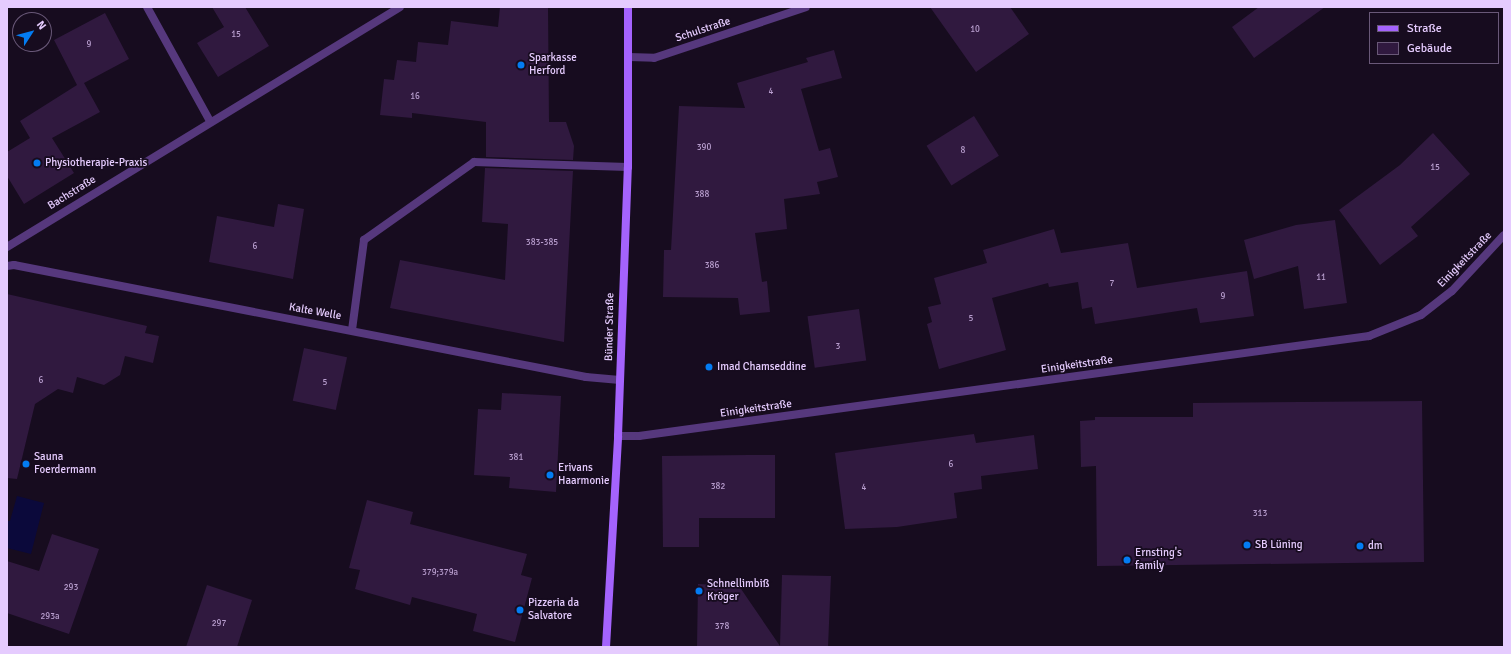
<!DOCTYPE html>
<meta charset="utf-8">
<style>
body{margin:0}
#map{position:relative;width:1511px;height:654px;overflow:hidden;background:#170c1f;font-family:Signika,sans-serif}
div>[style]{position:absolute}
.water>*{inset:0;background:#0b093b}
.building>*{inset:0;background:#30193f;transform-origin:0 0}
.lane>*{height:8px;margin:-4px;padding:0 4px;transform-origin:4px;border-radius:4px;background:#56387d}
.street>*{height:8px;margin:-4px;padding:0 4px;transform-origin:4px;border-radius:4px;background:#56387d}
.secondary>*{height:8px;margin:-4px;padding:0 4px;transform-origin:4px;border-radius:4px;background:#a463fd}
.dots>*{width:11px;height:11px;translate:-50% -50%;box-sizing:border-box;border:2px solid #170c1f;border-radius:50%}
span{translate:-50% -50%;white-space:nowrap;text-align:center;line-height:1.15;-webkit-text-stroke:3.5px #170c1f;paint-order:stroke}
.number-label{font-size:9px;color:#b89ece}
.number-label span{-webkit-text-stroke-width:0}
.street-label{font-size:11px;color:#e5cbfe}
.poi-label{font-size:11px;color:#e5cbfe}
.left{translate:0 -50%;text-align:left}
.frame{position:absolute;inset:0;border:8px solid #e5cbfe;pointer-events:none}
.legend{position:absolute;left:1369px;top:12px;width:130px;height:52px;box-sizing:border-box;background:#170c1f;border:1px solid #695878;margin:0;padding:5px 7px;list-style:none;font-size:12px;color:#e5cbfe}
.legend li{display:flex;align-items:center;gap:8px;height:20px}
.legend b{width:20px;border:1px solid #695878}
.north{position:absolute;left:12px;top:12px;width:40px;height:40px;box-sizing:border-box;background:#170c1f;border:1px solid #695878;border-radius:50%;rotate:54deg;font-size:11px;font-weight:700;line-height:16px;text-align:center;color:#e5cbfe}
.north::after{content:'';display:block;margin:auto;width:14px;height:18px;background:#037cf2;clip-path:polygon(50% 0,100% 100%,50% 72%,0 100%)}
</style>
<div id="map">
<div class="water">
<i style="clip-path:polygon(17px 496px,44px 503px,31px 554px,7px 548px,7px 521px,10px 521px)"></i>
</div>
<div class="building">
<i style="clip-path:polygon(212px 7px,245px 7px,269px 46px,218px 77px,197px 43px,224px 27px)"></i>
<i style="clip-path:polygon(500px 7px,548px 7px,549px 122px,566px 122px,574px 146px,573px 160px,486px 157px,486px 122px,412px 113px,412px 118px,380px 115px,384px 79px,394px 80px,397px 60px,416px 62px,418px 42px,448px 45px,451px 21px,498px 27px)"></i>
<i style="clip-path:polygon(930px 7px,1010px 7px,1029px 34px,976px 72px)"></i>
<i style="clip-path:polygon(1259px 7px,1325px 7px,1254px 58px,1232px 27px)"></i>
<i style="clip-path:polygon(105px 13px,129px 59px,84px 83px,100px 112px,52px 138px,74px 173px,24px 204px,7px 176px,7px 152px,30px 138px,20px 121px,77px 85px,54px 40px)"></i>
<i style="clip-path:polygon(834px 50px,842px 78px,801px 89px,819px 151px,830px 148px,838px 177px,817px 182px,820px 194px,784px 199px,787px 229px,755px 233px,762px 282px,767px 281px,770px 312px,740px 315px,738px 298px,663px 297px,664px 250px,671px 250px,679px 106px,745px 108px,737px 83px,808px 62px,806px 58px)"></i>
<i style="left:974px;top:116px;width:47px;height:56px;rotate:58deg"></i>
<i style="clip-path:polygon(1433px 133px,1470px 174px,1411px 227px,1418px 236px,1380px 265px,1339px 210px,1400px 165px)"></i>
<i style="clip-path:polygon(485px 168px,573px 171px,564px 342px,390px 308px,400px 260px,505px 280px,508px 224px,482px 222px)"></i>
<i style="clip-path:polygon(278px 204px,304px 209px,293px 279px,209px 262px,217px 216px,274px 227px)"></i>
<i style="clip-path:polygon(1335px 220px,1347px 303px,1304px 309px,1298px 266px,1254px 279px,1244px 240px,1296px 225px)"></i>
<i style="clip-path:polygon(1054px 229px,1061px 253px,1128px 243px,1137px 288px,1247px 271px,1254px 316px,1200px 323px,1197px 308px,1095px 324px,1092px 307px,1082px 309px,1078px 282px,1049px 287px,1048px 283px,992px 298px,1006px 350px,939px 369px,927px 324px,932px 322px,928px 307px,941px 304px,934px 278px,987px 263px,983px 250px)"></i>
<i style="clip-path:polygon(7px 294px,147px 326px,145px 333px,159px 336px,153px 363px,125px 356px,120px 375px,104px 385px,77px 377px,73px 393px,58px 389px,35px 404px,17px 479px,7px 478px)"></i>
<i style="left:859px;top:309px;width:52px;height:52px;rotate:82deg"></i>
<i style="left:304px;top:348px;width:44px;height:54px;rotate:12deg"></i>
<i style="clip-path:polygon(502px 393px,561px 396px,556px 492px,509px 488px,510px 477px,474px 475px,478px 409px,501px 410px)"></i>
<i style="clip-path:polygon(1422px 401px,1424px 562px,1097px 566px,1096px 466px,1081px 467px,1080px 421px,1095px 420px,1095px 417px,1193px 417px,1193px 403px)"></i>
<i style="clip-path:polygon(974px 434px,976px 443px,1034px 435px,1038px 469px,981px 476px,982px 489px,954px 493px,957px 518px,897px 527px,845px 529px,835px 453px)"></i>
<i style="clip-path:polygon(749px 455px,775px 455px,775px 518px,699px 518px,699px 547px,663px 547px,662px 456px)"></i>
<i style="clip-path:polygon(367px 500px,413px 512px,410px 524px,527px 554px,521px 575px,532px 578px,515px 642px,473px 631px,477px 614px,412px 597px,410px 605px,355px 589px,360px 570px,349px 568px)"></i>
<i style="clip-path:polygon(52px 534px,99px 549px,69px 634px,7px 613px,7px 561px,39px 571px)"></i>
<i style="clip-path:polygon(782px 575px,831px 576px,828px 647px,697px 647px,698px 584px,739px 586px,780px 646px)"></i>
<i style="clip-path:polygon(207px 585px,252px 600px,237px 647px,186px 647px)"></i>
</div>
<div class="lane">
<i style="left:352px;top:330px;width:91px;rotate:-82.4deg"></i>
<i style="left:364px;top:240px;width:135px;rotate:-35.3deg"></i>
<i style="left:474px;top:162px;width:154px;rotate:1.9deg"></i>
</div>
<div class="street">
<i style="left:147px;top:7px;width:130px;rotate:61.1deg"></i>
<i style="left:629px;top:57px;width:25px;rotate:2deg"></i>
<i style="left:654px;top:58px;width:160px;rotate:-18.5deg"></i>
<i style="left:7px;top:247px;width:460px;rotate:-31.4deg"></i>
<i style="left:7px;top:266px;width:7px;rotate:-8deg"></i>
<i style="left:14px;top:265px;width:583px;rotate:11.08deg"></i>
<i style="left:586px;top:377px;width:34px;rotate:5deg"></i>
<i style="left:618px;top:436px;width:21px"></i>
<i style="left:639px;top:436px;width:737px;rotate:-7.8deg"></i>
<i style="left:1369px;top:336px;width:56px;rotate:-22deg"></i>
<i style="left:1421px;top:315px;width:39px;rotate:-38deg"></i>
<i style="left:1452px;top:291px;width:76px;rotate:-47.1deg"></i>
</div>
<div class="secondary">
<i style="left:606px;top:647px;width:211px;rotate:-86.7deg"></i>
<i style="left:618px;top:436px;width:269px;rotate:-87.9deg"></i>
<i style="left:628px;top:167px;width:160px;rotate:-90deg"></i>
</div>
<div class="dots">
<i style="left:521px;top:65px;background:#037cf2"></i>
<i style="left:37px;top:163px;background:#037cf2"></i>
<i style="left:709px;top:367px;background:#037cf2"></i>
<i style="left:26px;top:464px;background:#037cf2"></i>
<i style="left:550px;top:475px;background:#037cf2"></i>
<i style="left:1247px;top:545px;background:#037cf2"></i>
<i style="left:1360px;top:546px;background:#037cf2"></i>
<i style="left:1127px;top:560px;background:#037cf2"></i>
<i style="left:699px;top:591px;background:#037cf2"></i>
<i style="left:520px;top:610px;background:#037cf2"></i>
</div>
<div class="number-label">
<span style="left:975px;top:30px">10</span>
<span style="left:236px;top:35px">15</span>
<span style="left:89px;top:45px">9</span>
<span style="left:771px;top:92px">4</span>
<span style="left:415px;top:97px">16</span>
<span style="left:704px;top:148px">390</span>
<span style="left:963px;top:151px">8</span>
<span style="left:1435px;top:168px">15</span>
<span style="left:702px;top:195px">388</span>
<span style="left:542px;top:243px">383-385</span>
<span style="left:255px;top:247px">6</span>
<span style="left:712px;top:266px">386</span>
<span style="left:1321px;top:278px">11</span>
<span style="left:1112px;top:284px">7</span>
<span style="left:1223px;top:297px">9</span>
<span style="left:971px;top:319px">5</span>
<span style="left:838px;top:347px">3</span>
<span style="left:41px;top:381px">6</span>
<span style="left:325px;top:383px">5</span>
<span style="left:516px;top:458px">381</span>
<span style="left:951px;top:465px">6</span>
<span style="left:718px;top:487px">382</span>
<span style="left:864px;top:488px">4</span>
<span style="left:1260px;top:514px">313</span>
<span style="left:440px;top:573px">379;379a</span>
<span style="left:71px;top:588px">293</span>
<span style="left:50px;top:617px">293a</span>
<span style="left:219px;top:624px">297</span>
<span style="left:722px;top:627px">378</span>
</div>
<div class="street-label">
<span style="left:703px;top:30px;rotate:-18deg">Schulstraße</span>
<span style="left:72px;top:193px;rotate:-32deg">Bachstraße</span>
<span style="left:1465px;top:260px;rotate:-46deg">Einigkeitstraße</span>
<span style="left:315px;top:312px;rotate:10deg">Kalte Welle</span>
<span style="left:610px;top:327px;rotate:-89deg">Bünder Straße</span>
<span style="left:1077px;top:365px;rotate:-8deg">Einigkeitstraße</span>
<span style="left:756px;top:409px;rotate:-8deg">Einigkeitstraße</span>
</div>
<div class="poi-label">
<span class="left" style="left:529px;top:65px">Sparkasse<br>Herford</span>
<span class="left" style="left:45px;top:163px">Physiotherapie-Praxis</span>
<span class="left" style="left:717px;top:367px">Imad Chamseddine</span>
<span class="left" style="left:34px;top:464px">Sauna<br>Foerdermann</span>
<span class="left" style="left:558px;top:475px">Erivans<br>Haarmonie</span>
<span class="left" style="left:1255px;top:545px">SB Lüning</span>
<span class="left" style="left:1368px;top:546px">dm</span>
<span class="left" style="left:1135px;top:560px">Ernsting's<br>family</span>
<span class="left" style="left:707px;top:591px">Schnellimbiß<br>Kröger</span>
<span class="left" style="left:528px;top:610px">Pizzeria da<br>Salvatore</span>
</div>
<div class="frame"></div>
<ul class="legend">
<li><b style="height:5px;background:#a463fd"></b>Straße</li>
<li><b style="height:11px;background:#30193f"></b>Gebäude</li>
</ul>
<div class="north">N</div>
</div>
